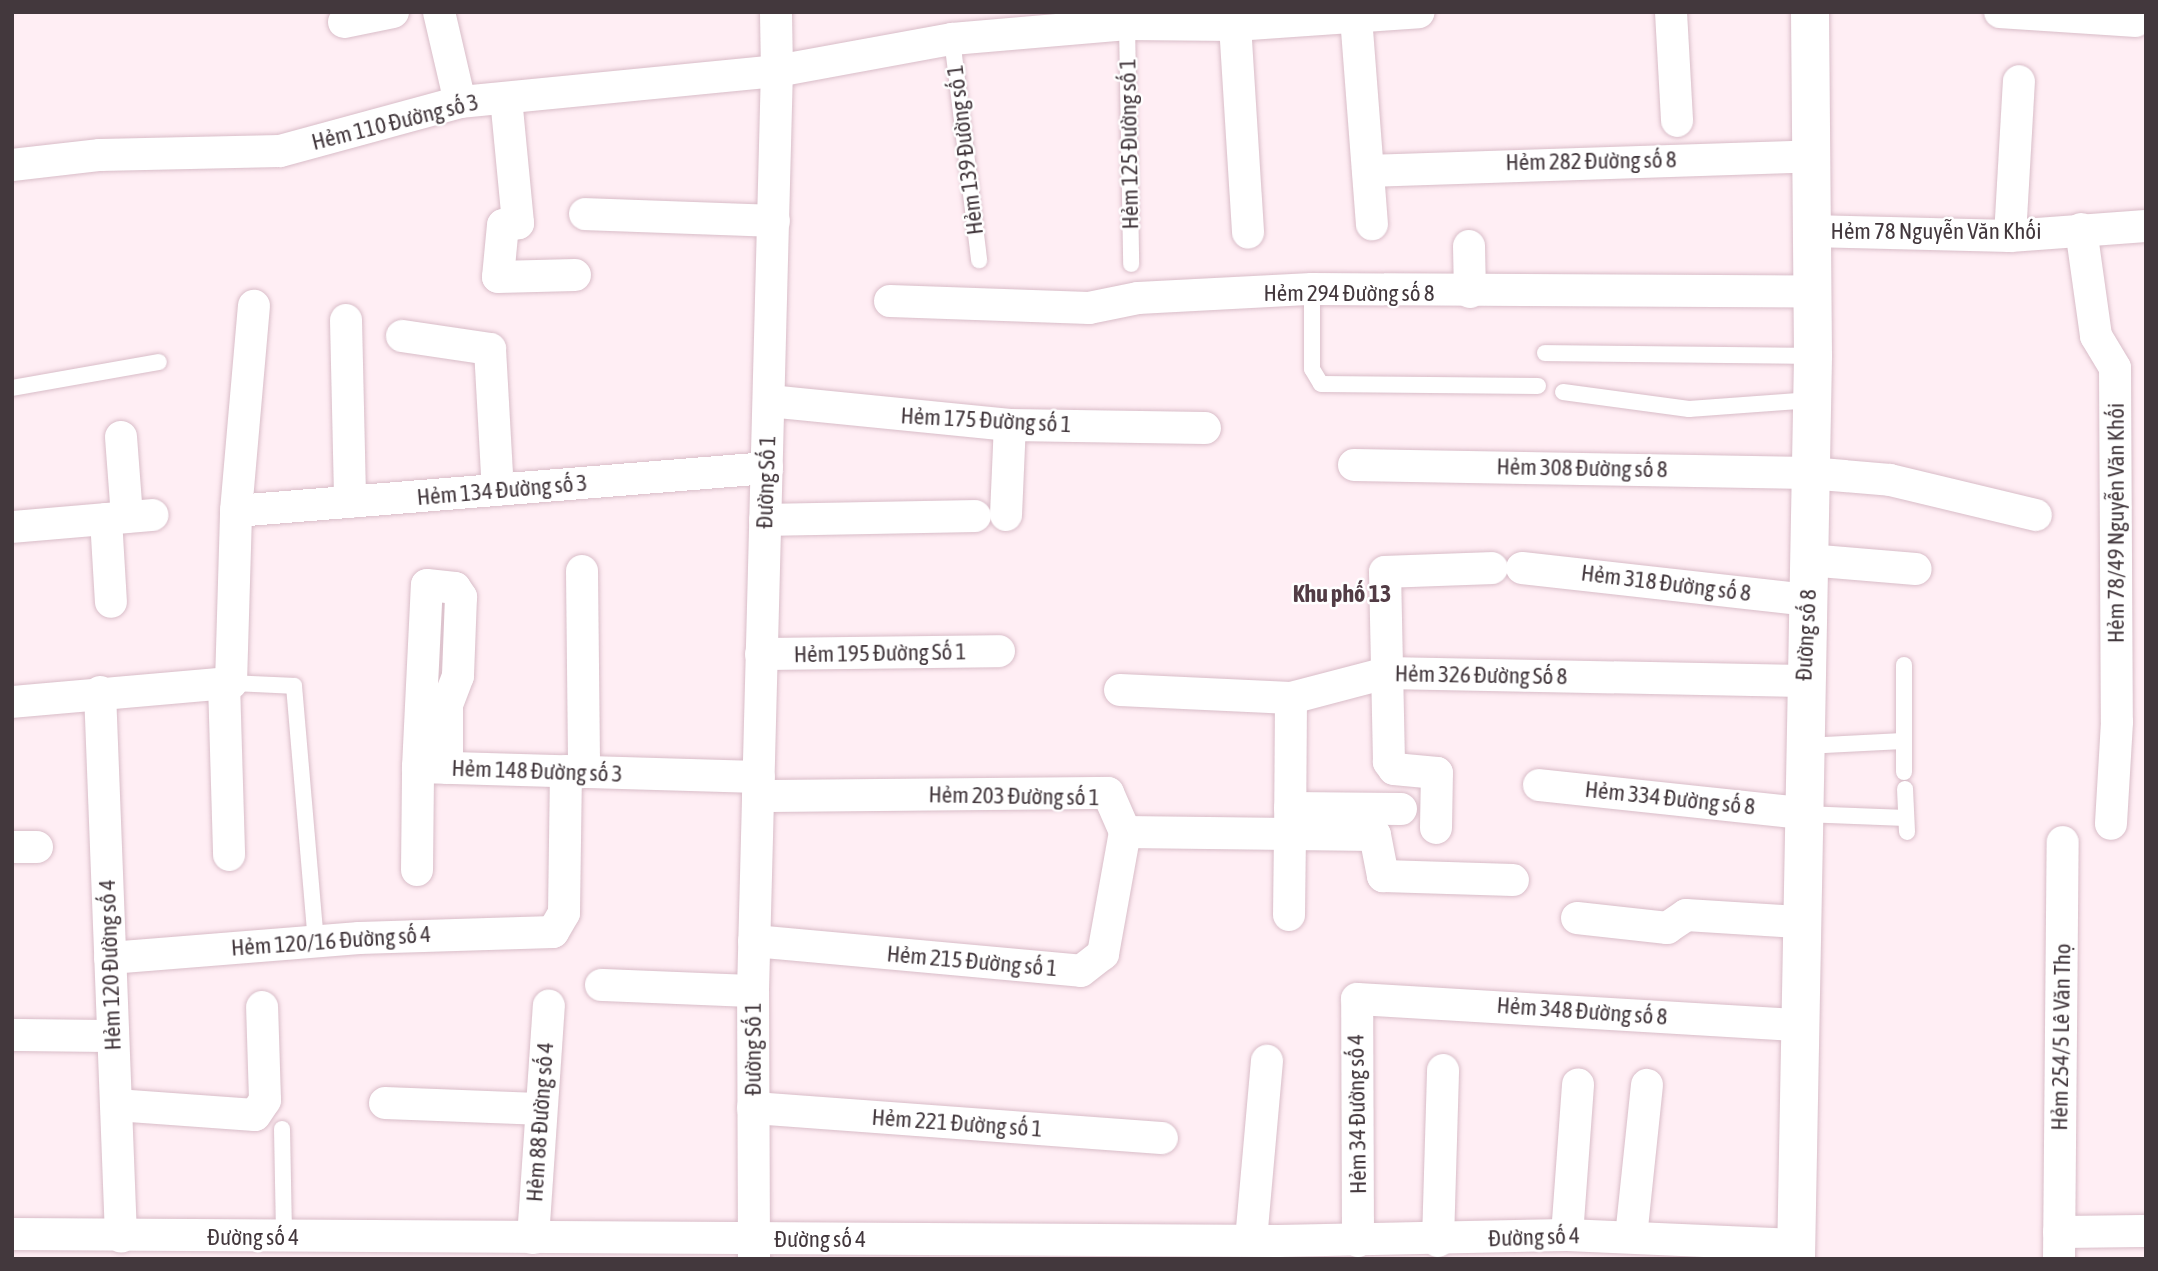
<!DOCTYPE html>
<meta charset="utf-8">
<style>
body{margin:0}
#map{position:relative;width:2158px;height:1271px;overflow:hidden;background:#ffeef4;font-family:"Asap Condensed",sans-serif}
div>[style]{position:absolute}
.roads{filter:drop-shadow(0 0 2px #d9bdc8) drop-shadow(0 0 2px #d9bdc8)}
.service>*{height:16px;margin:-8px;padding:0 8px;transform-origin:8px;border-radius:8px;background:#fff}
.minor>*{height:32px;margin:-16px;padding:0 16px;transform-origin:16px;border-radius:16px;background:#fff}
.tertiary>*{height:38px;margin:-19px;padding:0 19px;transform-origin:19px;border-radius:19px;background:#fff}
span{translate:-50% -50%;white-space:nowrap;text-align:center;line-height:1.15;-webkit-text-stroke:5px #fff;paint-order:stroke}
.street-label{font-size:23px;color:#43383d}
.neighbourhood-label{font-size:24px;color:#523c45;font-weight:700}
.frame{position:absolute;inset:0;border:14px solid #43383d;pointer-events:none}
</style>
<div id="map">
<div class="roads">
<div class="service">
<i style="left:1127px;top:24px;width:240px;rotate:89deg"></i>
<i style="left:952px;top:39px;width:223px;rotate:83deg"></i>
<i style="left:1312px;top:289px;width:80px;rotate:90deg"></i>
<i style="left:1312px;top:369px;width:17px;rotate:59deg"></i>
<i style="left:1321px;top:384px;width:217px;rotate:0.5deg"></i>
<i style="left:1545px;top:353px;width:268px;rotate:0.6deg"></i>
<i style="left:12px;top:388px;width:149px;rotate:-10deg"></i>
<i style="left:1563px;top:392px;width:127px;rotate:7.7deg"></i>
<i style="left:1689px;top:409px;width:123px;rotate:-4.2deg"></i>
<i style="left:1904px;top:665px;width:107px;rotate:90deg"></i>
<i style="left:231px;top:683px;width:63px;rotate:2.7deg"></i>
<i style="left:294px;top:686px;width:256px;rotate:85.1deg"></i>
<i style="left:1805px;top:746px;width:98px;rotate:-2.9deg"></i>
<i style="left:1905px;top:789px;width:43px;rotate:87.3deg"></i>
<i style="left:1803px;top:814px;width:103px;rotate:2.2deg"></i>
<i style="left:282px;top:1129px;width:108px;rotate:88.9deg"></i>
</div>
<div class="minor">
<i style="left:439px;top:12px;width:92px;rotate:76.9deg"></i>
<i style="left:1671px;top:12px;width:109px;rotate:86.8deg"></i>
<i style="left:2000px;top:12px;width:136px;rotate:3.8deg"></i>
<i style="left:1356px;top:17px;width:208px;rotate:85.6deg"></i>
<i style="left:344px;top:22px;width:50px;rotate:-11.5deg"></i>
<i style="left:1127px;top:24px;width:108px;rotate:0.5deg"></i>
<i style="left:1235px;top:25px;width:184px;rotate:-4deg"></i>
<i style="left:1235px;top:25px;width:208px;rotate:86.4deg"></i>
<i style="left:506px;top:98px;width:126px;rotate:84.5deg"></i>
<i style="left:518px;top:223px;width:15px;rotate:172deg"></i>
<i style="left:503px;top:225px;width:52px;rotate:95.5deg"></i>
<i style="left:498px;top:277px;width:77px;rotate:-1.5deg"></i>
<i style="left:12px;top:165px;width:89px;rotate:-6.5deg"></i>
<i style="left:100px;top:155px;width:180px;rotate:-1.3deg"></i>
<i style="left:280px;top:151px;width:187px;rotate:-15.2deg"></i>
<i style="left:460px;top:102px;width:319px;rotate:-5.6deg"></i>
<i style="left:777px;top:71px;width:59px;rotate:-91deg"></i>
<i style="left:1368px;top:171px;width:446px;rotate:-1.9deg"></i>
<i style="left:585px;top:214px;width:189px;rotate:2.1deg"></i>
<i style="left:2081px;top:229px;width:108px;rotate:82deg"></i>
<i style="left:2096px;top:336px;width:37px;rotate:59deg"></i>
<i style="left:2115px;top:368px;width:354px;rotate:89.7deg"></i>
<i style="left:2117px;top:722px;width:102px;rotate:93.4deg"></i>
<i style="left:1810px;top:231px;width:200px;rotate:1.4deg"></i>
<i style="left:2010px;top:236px;width:136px;rotate:-4.2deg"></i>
<i style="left:2010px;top:236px;width:155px;rotate:-86.7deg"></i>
<i style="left:1469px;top:246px;width:46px;rotate:88.8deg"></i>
<i style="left:890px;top:301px;width:199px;rotate:2deg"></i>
<i style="left:1089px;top:308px;width:50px;rotate:-11.5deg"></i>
<i style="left:1138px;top:298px;width:174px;rotate:-3deg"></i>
<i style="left:1312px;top:289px;width:498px;rotate:0.3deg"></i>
<i style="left:346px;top:320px;width:182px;rotate:88.7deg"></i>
<i style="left:402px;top:336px;width:89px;rotate:8.4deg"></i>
<i style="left:490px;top:349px;width:141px;rotate:86.8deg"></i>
<i style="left:769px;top:401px;width:242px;rotate:5.7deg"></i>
<i style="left:1010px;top:425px;width:195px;rotate:0.9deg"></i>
<i style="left:121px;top:437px;width:80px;rotate:85.7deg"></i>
<i style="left:1354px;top:465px;width:455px;rotate:1deg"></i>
<i style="left:1809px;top:473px;width:81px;rotate:4.9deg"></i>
<i style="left:1890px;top:480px;width:150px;rotate:13.5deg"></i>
<i style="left:236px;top:511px;width:533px;rotate:-4.63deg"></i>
<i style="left:1006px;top:515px;width:90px;rotate:-87.5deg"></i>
<i style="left:106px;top:519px;width:83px;rotate:86.6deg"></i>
<i style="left:765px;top:520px;width:210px;rotate:-1.1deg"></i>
<i style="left:12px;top:527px;width:141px;rotate:-4.9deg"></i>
<i style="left:1808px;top:560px;width:108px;rotate:4.8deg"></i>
<i style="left:1522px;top:568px;width:289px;rotate:6.4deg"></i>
<i style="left:582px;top:571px;width:201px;rotate:89.4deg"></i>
<i style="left:761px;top:654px;width:238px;rotate:-0.7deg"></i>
<i style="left:224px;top:683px;width:172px;rotate:88.3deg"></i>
<i style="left:1120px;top:690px;width:171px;rotate:2.7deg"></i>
<i style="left:1291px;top:698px;width:98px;rotate:-14.7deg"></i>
<i style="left:1386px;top:673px;width:417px;rotate:1.1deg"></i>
<i style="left:100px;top:692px;width:545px;rotate:87.79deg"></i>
<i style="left:1291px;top:698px;width:136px;rotate:90.4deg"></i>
<i style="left:1290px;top:834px;width:85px;rotate:0.7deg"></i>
<i style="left:1375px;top:835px;width:42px;rotate:79deg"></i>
<i style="left:1383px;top:876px;width:130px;rotate:1.8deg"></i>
<i style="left:12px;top:702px;width:220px;rotate:-5deg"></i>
<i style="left:231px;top:683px;width:172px;rotate:-88.3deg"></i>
<i style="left:236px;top:511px;width:206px;rotate:-85deg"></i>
<i style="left:418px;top:767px;width:182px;rotate:-87.2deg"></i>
<i style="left:427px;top:585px;width:28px;rotate:6deg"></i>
<i style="left:455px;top:588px;width:11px;rotate:56deg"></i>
<i style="left:461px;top:597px;width:79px;rotate:92.2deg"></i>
<i style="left:458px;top:676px;width:31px;rotate:111deg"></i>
<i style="left:447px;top:705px;width:63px;rotate:90deg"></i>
<i style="left:1539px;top:785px;width:263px;rotate:6.1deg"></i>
<i style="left:758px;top:796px;width:350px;rotate:-0.5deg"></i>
<i style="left:1108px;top:793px;width:43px;rotate:66.4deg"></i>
<i style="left:1125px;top:832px;width:165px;rotate:0.7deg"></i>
<i style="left:1290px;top:834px;width:81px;rotate:90.7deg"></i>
<i style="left:1290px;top:808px;width:111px;rotate:0.5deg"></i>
<i style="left:1436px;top:828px;width:55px;rotate:-89deg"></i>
<i style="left:1437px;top:773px;width:43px;rotate:-174.7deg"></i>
<i style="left:1394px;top:769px;width:9px;rotate:-126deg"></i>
<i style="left:1389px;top:762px;width:190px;rotate:-91.2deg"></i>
<i style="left:1385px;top:572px;width:107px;rotate:-2.1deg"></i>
<i style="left:12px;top:847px;width:25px"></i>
<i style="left:417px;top:870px;width:103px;rotate:-89.4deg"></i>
<i style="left:418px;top:767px;width:341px;rotate:1.7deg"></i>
<i style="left:1577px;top:918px;width:91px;rotate:6.3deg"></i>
<i style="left:1667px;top:928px;width:23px;rotate:-34deg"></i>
<i style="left:1686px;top:915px;width:112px;rotate:3.6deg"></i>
<i style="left:754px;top:941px;width:328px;rotate:5.2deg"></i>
<i style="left:1081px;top:971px;width:28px;rotate:-38deg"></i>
<i style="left:1103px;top:954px;width:124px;rotate:-79.8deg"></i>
<i style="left:110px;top:958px;width:250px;rotate:-4.6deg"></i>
<i style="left:359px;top:938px;width:194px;rotate:-1.8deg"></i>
<i style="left:553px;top:932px;width:22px;rotate:-60deg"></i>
<i style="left:564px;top:913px;width:142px;rotate:-89.2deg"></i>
<i style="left:601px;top:985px;width:152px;rotate:2.3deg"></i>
<i style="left:12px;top:1035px;width:101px;rotate:0.6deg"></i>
<i style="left:385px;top:1103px;width:153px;rotate:2.2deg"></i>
<i style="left:116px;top:1105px;width:139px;rotate:4.1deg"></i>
<i style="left:255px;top:1115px;width:18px;rotate:-56deg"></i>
<i style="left:265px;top:1100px;width:93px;rotate:-91.8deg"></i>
<i style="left:753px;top:1108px;width:410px;rotate:4.2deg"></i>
<i style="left:2059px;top:1232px;width:87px;rotate:-0.7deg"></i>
<i style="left:12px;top:1234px;width:1266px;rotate:0.32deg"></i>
<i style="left:1278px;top:1241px;width:289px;rotate:-1.2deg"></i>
<i style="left:1567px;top:1235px;width:229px;rotate:2.5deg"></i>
<i style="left:1567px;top:1235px;width:151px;rotate:-85.8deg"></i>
<i style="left:1631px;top:1237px;width:153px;rotate:-84deg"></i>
<i style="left:533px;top:1238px;width:233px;rotate:-86.1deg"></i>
<i style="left:1251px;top:1240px;width:180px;rotate:-84.9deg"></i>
<i style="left:1358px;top:1241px;width:242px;rotate:-90.2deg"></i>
<i style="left:1357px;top:999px;width:440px;rotate:3.4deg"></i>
<i style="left:1438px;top:1241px;width:171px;rotate:-88.3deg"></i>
<i style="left:754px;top:1258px;width:267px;rotate:-90.2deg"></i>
<i style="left:753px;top:991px;width:920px;rotate:-88.51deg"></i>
<i style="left:777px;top:71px;width:178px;rotate:-10.4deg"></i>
<i style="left:952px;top:39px;width:176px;rotate:-4.9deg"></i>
<i style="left:1127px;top:24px;width:12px;rotate:-81deg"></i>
<i style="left:2059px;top:1259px;width:417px;rotate:-89.5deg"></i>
</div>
<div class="tertiary">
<i style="left:1796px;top:1259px;width:903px;rotate:-88.92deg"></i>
<i style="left:1813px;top:356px;width:344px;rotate:-90.5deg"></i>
</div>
</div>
<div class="street-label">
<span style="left:395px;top:122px;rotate:-14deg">Hẻm 110 Đường số 3</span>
<span style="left:1129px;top:144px;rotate:-91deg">Hẻm 125 Đường số 1</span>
<span style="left:965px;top:150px;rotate:-97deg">Hẻm 139 Đường số 1</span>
<span style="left:1591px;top:161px;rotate:-1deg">Hẻm 282 Đường số 8</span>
<span style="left:1936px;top:231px">Hẻm 78 Nguyễn Văn Khối</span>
<span style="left:1349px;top:293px">Hẻm 294 Đường số 8</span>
<span style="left:986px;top:420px;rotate:3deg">Hẻm 175 Đường số 1</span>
<span style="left:1582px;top:468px;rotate:1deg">Hẻm 308 Đường số 8</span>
<span style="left:766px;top:482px;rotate:-88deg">Đường Số 1</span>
<span style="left:502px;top:490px;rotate:-5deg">Hẻm 134 Đường số 3</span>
<span style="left:2116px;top:523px;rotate:-90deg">Hẻm 78/49 Nguyễn Văn Khối</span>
<span style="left:1666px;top:583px;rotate:7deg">Hẻm 318 Đường số 8</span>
<span style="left:1806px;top:635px;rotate:-87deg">Đường số 8</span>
<span style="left:880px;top:653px;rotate:-1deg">Hẻm 195 Đường Số 1</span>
<span style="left:1481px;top:675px;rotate:1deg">Hẻm 326 Đường Số 8</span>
<span style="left:537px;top:771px;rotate:2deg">Hẻm 148 Đường số 3</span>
<span style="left:1014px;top:796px;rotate:1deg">Hẻm 203 Đường số 1</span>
<span style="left:1670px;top:798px;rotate:6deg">Hẻm 334 Đường số 8</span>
<span style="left:331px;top:941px;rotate:-4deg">Hẻm 120/16 Đường số 4</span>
<span style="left:972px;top:961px;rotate:5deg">Hẻm 215 Đường số 1</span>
<span style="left:110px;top:965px;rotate:-92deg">Hẻm 120 Đường số 4</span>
<span style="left:1582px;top:1011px;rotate:4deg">Hẻm 348 Đường số 8</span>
<span style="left:2061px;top:1037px;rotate:-89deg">Hẻm 254/5 Lê Văn Thọ</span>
<span style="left:753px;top:1049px;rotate:-90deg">Đường Số 1</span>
<span style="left:1357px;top:1114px;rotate:-91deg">Hẻm 34 Đường số 4</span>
<span style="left:540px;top:1122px;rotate:-86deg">Hẻm 88 Đường số 4</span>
<span style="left:957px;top:1123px;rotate:4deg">Hẻm 221 Đường số 1</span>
<span style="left:253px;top:1237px">Đường số 4</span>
<span style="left:1534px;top:1237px;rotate:-2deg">Đường số 4</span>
<span style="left:820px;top:1239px">Đường số 4</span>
</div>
<div class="neighbourhood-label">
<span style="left:1342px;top:594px">Khu phố 13</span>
</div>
<div class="frame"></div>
</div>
